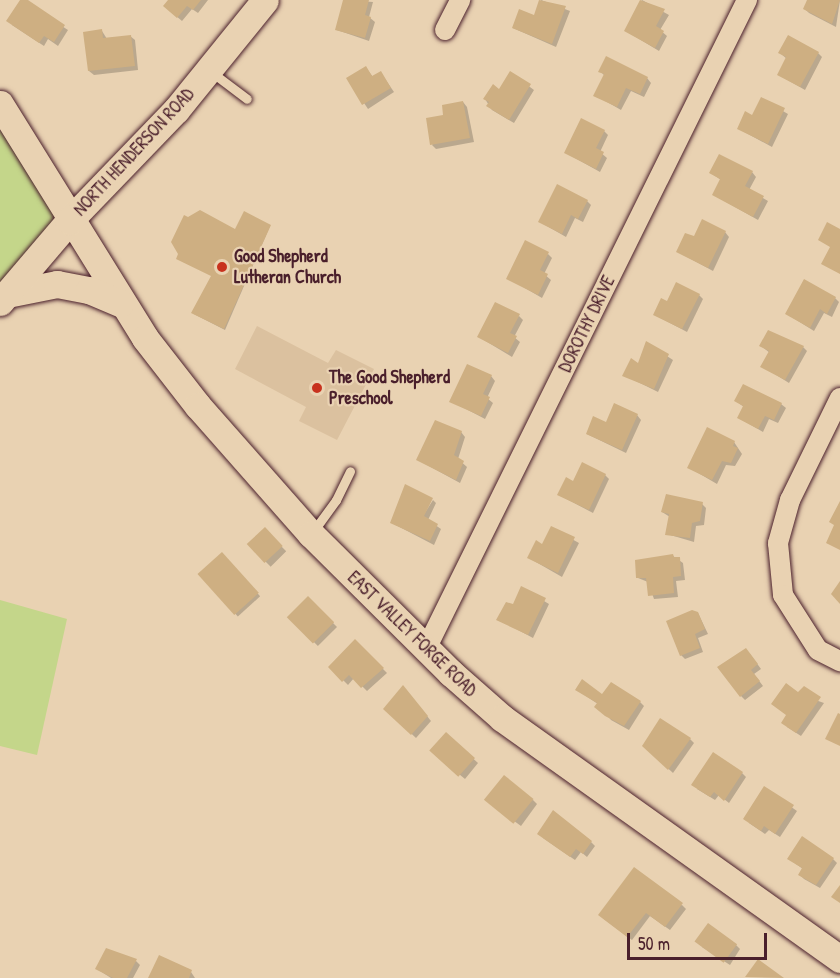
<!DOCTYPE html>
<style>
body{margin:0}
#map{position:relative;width:840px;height:978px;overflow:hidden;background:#e9d2b2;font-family:"Patrick Hand",sans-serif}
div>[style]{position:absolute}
.built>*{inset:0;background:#dbc19f}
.green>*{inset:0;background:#c4d68a}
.shadow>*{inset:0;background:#0003;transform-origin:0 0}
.building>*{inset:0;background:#ceaf82;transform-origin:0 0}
.roads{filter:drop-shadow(0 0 2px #4a1f2b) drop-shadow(0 0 2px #4a1f2b)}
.lane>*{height:9px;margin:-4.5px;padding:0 4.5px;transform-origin:4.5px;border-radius:4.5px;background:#e9d2b2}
.street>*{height:20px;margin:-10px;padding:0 10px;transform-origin:10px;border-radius:10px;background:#e9d2b2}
.secondary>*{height:27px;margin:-13.5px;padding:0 13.5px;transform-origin:13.5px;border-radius:13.5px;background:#e9d2b2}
.dots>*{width:16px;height:16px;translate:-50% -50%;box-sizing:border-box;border:3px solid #e9d2b2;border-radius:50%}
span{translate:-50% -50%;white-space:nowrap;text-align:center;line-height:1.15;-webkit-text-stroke:4.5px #e9d2b2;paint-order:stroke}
.street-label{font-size:18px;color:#4a1f2b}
.poi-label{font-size:18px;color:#4a1f2b;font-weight:700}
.left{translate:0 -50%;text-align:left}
.scale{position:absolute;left:627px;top:933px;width:140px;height:27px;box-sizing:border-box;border:3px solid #4a1f2b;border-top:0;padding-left:8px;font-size:18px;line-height:21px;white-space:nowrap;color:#4a1f2b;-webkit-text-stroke:4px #e9d2b2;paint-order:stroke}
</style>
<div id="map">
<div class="built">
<i style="clip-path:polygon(257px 326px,328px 363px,336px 350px,374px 369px,337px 440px,299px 421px,306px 407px,235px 369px)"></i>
</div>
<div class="green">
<i style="clip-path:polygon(0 104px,69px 221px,0 302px)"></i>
<i style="clip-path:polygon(0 600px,67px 619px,37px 755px,0 746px)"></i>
</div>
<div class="shadow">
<i style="clip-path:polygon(21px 0,68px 30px,58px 46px,48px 39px,44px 46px,12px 25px)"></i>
<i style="clip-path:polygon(170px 0,208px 0,198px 13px,192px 9px,182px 21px,169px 10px)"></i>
<i style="clip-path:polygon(345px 0,373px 2px,369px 17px,375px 22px,369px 41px,337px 30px)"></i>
<i style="clip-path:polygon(541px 0,570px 11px,556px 47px,513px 28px,535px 17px)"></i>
<i style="clip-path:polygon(642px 0,669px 15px,660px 30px,667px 36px,659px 51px,626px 31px)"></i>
<i style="clip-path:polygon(809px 0,840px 0,836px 27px,809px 13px,805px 9px)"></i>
<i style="clip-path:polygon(102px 31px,107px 39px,130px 36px,135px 40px,138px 70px,94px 75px,89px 71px)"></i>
<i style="clip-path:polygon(780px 53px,818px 53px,822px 57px,805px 90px,779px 75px,787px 59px)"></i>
<i style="clip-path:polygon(366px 68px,373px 77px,381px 73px,394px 92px,368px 109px,348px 79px)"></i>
<i style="clip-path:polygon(600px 71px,647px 78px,651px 83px,644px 97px,631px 91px,621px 110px,595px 95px,605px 76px)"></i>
<i style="clip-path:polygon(511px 73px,534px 90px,514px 123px,492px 110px,485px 99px,500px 91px)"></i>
<i style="clip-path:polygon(762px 99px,788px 114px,772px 147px,739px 129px,753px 117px)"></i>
<i style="clip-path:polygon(463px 102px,467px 107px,474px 142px,436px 149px,432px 145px)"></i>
<i style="clip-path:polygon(604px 131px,608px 135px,600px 152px,607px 158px,600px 172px,566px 153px)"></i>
<i style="clip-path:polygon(752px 172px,756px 177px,749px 190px,768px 201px,758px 220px,714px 195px,721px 180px,711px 173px)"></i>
<i style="clip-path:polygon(587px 201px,591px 205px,583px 222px,575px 218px,566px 237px,540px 222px)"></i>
<i style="clip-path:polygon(270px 226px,225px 330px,194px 314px,235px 231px)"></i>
<i style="clip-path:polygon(725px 232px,729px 237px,713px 271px,678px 252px,694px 238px)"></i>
<i style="clip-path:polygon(548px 254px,552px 258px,544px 274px,551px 280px,542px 298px,508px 278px)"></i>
<i style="clip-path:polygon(699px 295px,703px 299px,687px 332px,655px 315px,667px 303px)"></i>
<i style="clip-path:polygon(835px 298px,839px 302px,832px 317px,824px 313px,814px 331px,787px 314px)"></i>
<i style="clip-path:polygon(519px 316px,523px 320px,514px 337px,520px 342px,512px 357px,479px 337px)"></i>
<i style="clip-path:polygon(647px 343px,673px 360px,658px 392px,624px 375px,638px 365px)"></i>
<i style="clip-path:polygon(761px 346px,803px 347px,807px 351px,789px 383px,762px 366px,770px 353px)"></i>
<i style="clip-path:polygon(491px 376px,495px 381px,487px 398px,493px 403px,485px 419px,451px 401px)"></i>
<i style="clip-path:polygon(736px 401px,781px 404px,786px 408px,778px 423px,769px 419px,763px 432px,739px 418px,744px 407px)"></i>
<i style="clip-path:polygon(637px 415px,641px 420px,626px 453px,587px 434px)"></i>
<i style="clip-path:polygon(461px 432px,465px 437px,458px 459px,467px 467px,460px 483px,418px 460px)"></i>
<i style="clip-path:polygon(734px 442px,742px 454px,735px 466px,726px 465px,717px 484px,688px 467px)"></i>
<i style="clip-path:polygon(605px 475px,609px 479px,593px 513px,559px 495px,574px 483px)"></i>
<i style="clip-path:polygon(406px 486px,419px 522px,433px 500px,436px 503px,428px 520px,441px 529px,434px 545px,392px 523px)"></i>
<i style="clip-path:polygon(702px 504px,706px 508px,704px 525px,696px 526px,694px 542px,667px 534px,670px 517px,662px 512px)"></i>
<i style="clip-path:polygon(552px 528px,579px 543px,562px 577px,529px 558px,543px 546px)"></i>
<i style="left:265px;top:530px;width:30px;height:22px;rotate:45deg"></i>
<i style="left:222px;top:554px;width:57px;height:30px;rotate:48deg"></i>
<i style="clip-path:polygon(673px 556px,683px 563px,685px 580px,676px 581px,678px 597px,654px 599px,648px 582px,638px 578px)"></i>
<i style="clip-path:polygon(522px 588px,549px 604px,533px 638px,498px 619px,514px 606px)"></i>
<i style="left:308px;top:598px;width:41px;height:27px;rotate:45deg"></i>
<i style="clip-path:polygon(698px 613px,708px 634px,698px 638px,703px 652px,685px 659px,681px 655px)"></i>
<i style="clip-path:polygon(355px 641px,387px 673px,367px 691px,354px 678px,348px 685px,330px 667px)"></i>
<i style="clip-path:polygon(750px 654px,761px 669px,754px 674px,763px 686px,745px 700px,741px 696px)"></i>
<i style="clip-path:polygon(577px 690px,640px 702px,644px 706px,629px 730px,611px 720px,598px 704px)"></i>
<i style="clip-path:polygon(407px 691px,431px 721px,416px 738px,385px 709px)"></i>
<i style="clip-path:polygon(798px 694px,824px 703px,801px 736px,787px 727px)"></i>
<i style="clip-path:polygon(447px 735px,478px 763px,465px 779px,437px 756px)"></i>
<i style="clip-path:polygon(690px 739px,694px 743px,673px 773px,644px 746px)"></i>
<i style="clip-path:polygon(742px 773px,746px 777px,729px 803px,719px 795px,715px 800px,697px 789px)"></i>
<i style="clip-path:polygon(764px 788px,797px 811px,780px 837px,769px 830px,765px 834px,749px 823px)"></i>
<i style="clip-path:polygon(533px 800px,537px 804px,521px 826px,492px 805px)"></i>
<i style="clip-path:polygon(543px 838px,591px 842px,595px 846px,587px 857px,581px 852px,575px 860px)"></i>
<i style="clip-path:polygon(789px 859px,833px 859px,837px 863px,820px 888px,804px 879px,800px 875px,803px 869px)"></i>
<i style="clip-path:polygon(682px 905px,686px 909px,670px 930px,650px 916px,632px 940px,604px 919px)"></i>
<i style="clip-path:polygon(736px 945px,740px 949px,730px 965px,702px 947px)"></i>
<i style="clip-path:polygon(160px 957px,191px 972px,195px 978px,150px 978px)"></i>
<i style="clip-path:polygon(136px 961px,140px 965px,133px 978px,111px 978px,97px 969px)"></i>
</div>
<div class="building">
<i style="clip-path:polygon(20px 0,28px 0,65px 25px,54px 42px,44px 36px,39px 43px,6px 21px)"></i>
<i style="clip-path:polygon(168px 0,201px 0,193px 10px,187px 6px,177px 18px,163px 6px)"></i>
<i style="clip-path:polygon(343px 0,369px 0,365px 15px,371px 17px,365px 38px,335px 30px)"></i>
<i style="clip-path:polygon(539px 0,566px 6px,552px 44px,512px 28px,519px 9px,534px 15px)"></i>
<i style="clip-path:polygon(640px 0,665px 9px,656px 26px,664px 31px,655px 48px,624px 31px)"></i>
<i style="clip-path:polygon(807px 0,840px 0,832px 24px,803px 9px)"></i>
<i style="clip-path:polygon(102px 29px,103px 38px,131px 35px,135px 66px,88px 71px,83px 32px)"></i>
<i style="clip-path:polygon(788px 35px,819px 52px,800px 87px,777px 75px,786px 57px,778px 53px)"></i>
<i style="clip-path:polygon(606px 56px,648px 77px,640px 94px,626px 88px,617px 107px,593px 96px,604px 74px,598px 72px)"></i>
<i style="clip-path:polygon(366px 66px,372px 76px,381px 71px,391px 88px,362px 105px,346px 78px)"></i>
<i style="clip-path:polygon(510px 71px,531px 84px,509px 120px,486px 106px,489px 102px,483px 99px,493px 84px,499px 89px)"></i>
<i style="clip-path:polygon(761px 97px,785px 108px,768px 144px,737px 129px,745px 111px,752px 115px)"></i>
<i style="clip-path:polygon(463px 101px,470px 138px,430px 145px,426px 118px,443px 115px,442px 105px)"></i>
<i style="clip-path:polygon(581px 118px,605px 130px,596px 148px,604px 152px,596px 169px,564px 153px)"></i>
<i style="clip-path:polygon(719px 154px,753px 171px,745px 186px,764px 196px,753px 217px,712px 195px,720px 179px,709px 173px)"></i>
<i style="clip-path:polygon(557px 184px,588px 200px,578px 219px,571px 215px,562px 234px,538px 222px)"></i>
<i style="clip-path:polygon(200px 210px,235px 229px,244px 211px,271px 225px,224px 329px,191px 313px,211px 276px,176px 259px,178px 254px,171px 242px,184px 215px,188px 217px)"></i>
<i style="clip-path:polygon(702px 219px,726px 231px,708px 268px,676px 252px,685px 233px,694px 236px)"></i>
<i style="clip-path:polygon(827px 222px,840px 229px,840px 274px,821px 264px,830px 247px,818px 240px)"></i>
<i style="clip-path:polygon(525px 240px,549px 252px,540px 270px,548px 274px,538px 295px,506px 279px)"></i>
<i style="clip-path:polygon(804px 279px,836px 297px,827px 314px,820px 309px,810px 328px,785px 314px)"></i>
<i style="clip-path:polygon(676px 282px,700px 294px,682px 329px,653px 315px,661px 298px,667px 301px)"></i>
<i style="clip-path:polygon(495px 302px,520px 314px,510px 333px,517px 336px,508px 353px,477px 337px)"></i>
<i style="clip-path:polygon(768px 330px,804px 346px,785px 380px,760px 367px,769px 351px,759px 346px)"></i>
<i style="clip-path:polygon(646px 341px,669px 354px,654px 389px,622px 376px,631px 358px,638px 363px)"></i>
<i style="clip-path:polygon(467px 364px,492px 375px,483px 394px,490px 397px,481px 416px,449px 402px)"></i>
<i style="clip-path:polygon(743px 384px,782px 403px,774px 420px,765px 416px,758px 429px,737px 418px,743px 406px,734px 401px)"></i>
<i style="clip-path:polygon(614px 403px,638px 414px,622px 450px,586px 434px,593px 416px,606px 422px)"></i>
<i style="clip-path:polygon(435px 420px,462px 431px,454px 455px,464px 461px,456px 480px,416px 460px)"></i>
<i style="clip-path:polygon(707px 427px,735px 441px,733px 446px,738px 448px,731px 463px,722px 461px,712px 480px,687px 468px)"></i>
<i style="clip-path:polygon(582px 462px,606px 474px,589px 510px,557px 495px,566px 477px,573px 481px)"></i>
<i style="clip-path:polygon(405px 484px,433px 498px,424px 516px,438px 524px,430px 541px,390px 523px)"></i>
<i style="clip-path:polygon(666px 494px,703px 502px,700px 521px,692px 523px,690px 538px,665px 535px,669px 514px,661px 512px)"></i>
<i style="clip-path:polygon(840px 501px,840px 550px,826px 543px,834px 525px,829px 522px)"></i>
<i style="clip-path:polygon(551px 526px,575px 537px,558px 573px,527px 558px,536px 540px,542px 544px)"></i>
<i style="left:265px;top:527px;width:26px;height:25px;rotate:47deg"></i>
<i style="left:222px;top:552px;width:55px;height:33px;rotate:48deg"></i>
<i style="clip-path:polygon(673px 554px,674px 557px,680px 557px,681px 576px,673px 577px,674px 593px,648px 596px,646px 578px,636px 578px,635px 560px)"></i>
<i style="clip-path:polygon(840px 581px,840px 604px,831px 594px)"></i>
<i style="clip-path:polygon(521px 586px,546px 598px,528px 635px,496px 620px,506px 602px,513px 604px)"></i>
<i style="left:308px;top:596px;width:37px;height:30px;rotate:45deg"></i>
<i style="clip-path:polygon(692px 610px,698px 612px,705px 629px,695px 634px,700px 648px,680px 656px,666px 621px)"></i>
<i style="clip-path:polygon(355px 639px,384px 668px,361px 688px,349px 675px,342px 682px,328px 667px)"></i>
<i style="clip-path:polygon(746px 648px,758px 664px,751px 670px,760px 681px,740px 697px,717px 667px)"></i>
<i style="clip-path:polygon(582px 679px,602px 694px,611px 682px,641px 701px,624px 726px,605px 716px,594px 707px,597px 703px,575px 690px)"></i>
<i style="clip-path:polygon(786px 683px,798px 692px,804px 686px,821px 697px,796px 733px,781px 723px,786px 715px,771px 704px)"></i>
<i style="clip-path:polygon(403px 685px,428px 716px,411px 735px,383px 709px)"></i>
<i style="clip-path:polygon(838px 713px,840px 714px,840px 746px,825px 739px)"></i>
<i style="clip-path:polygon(660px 718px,691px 738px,668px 770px,642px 746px)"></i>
<i style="left:446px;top:732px;width:39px;height:25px;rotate:42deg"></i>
<i style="clip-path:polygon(713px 752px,743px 772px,724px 801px,714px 792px,710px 797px,691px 785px)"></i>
<i style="left:504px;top:775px;width:38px;height:32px;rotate:39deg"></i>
<i style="clip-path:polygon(764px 786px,794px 805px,775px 834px,764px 826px,761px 831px,743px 819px)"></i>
<i style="clip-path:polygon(553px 810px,592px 841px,583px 854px,576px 849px,570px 857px,537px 834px)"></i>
<i style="clip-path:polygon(802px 836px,834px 858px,816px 885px,798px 875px,802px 868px,787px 859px)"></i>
<i style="clip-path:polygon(634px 867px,683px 903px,665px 927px,646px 913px,627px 937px,598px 915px)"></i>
<i style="clip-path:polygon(840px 885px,840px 903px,831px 897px)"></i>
<i style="left:708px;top:923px;width:36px;height:23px;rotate:36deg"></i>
<i style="clip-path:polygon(106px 948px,137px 959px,127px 978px,113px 978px,95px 969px)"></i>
<i style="clip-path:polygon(159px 955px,192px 970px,189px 978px,148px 978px)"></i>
<i style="clip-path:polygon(758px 959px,784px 978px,745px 977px)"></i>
</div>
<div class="roads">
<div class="lane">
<i style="left:210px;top:71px;width:46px;rotate:37.1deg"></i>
<i style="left:312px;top:533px;width:41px;rotate:-54deg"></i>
<i style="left:336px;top:500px;width:32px;rotate:-64deg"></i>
</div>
<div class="street">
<i style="left:445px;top:30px;width:34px;rotate:-63deg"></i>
<i style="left:840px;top:398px;width:114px;rotate:116.1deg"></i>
<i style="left:790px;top:500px;width:45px;rotate:105.6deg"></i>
<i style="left:778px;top:543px;width:52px;rotate:84.5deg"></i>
<i style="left:783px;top:595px;width:65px;rotate:57.5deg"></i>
<i style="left:818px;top:650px;width:25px;rotate:27deg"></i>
<i style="left:426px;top:649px;width:724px;rotate:-63.68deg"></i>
</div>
<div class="secondary">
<i style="left:0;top:104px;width:275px;rotate:58.2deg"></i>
<i style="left:145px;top:338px;width:86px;rotate:52.1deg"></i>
<i style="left:198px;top:406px;width:171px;rotate:48.6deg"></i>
<i style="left:311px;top:534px;width:197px;rotate:44.8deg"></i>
<i style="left:451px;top:673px;width:68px;rotate:41.4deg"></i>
<i style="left:502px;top:718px;width:415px;rotate:35.5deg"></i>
<i style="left:7px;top:294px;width:51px;rotate:-11.3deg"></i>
<i style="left:57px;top:284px;width:33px;rotate:11deg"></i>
<i style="left:89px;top:290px;width:34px;rotate:23deg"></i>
<i style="left:0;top:302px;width:106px;rotate:-49.6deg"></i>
<i style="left:69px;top:221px;width:154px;rotate:-46.1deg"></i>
<i style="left:176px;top:110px;width:141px;rotate:-51deg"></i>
</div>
</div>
<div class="dots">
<i style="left:222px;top:267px;background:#c8321e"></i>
<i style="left:317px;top:388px;background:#c8321e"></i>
</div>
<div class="street-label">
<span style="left:134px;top:152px;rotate:-47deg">NORTH HENDERSON ROAD</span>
<span style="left:587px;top:324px;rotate:-64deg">DOROTHY DRIVE</span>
<span style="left:412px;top:634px;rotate:44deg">EAST VALLEY FORGE ROAD</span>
</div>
<div class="poi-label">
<span class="left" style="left:234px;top:267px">Good Shepherd<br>Lutheran Church</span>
<span class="left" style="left:329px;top:388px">The Good Shepherd<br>Preschool</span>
</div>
<div class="scale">50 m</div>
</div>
